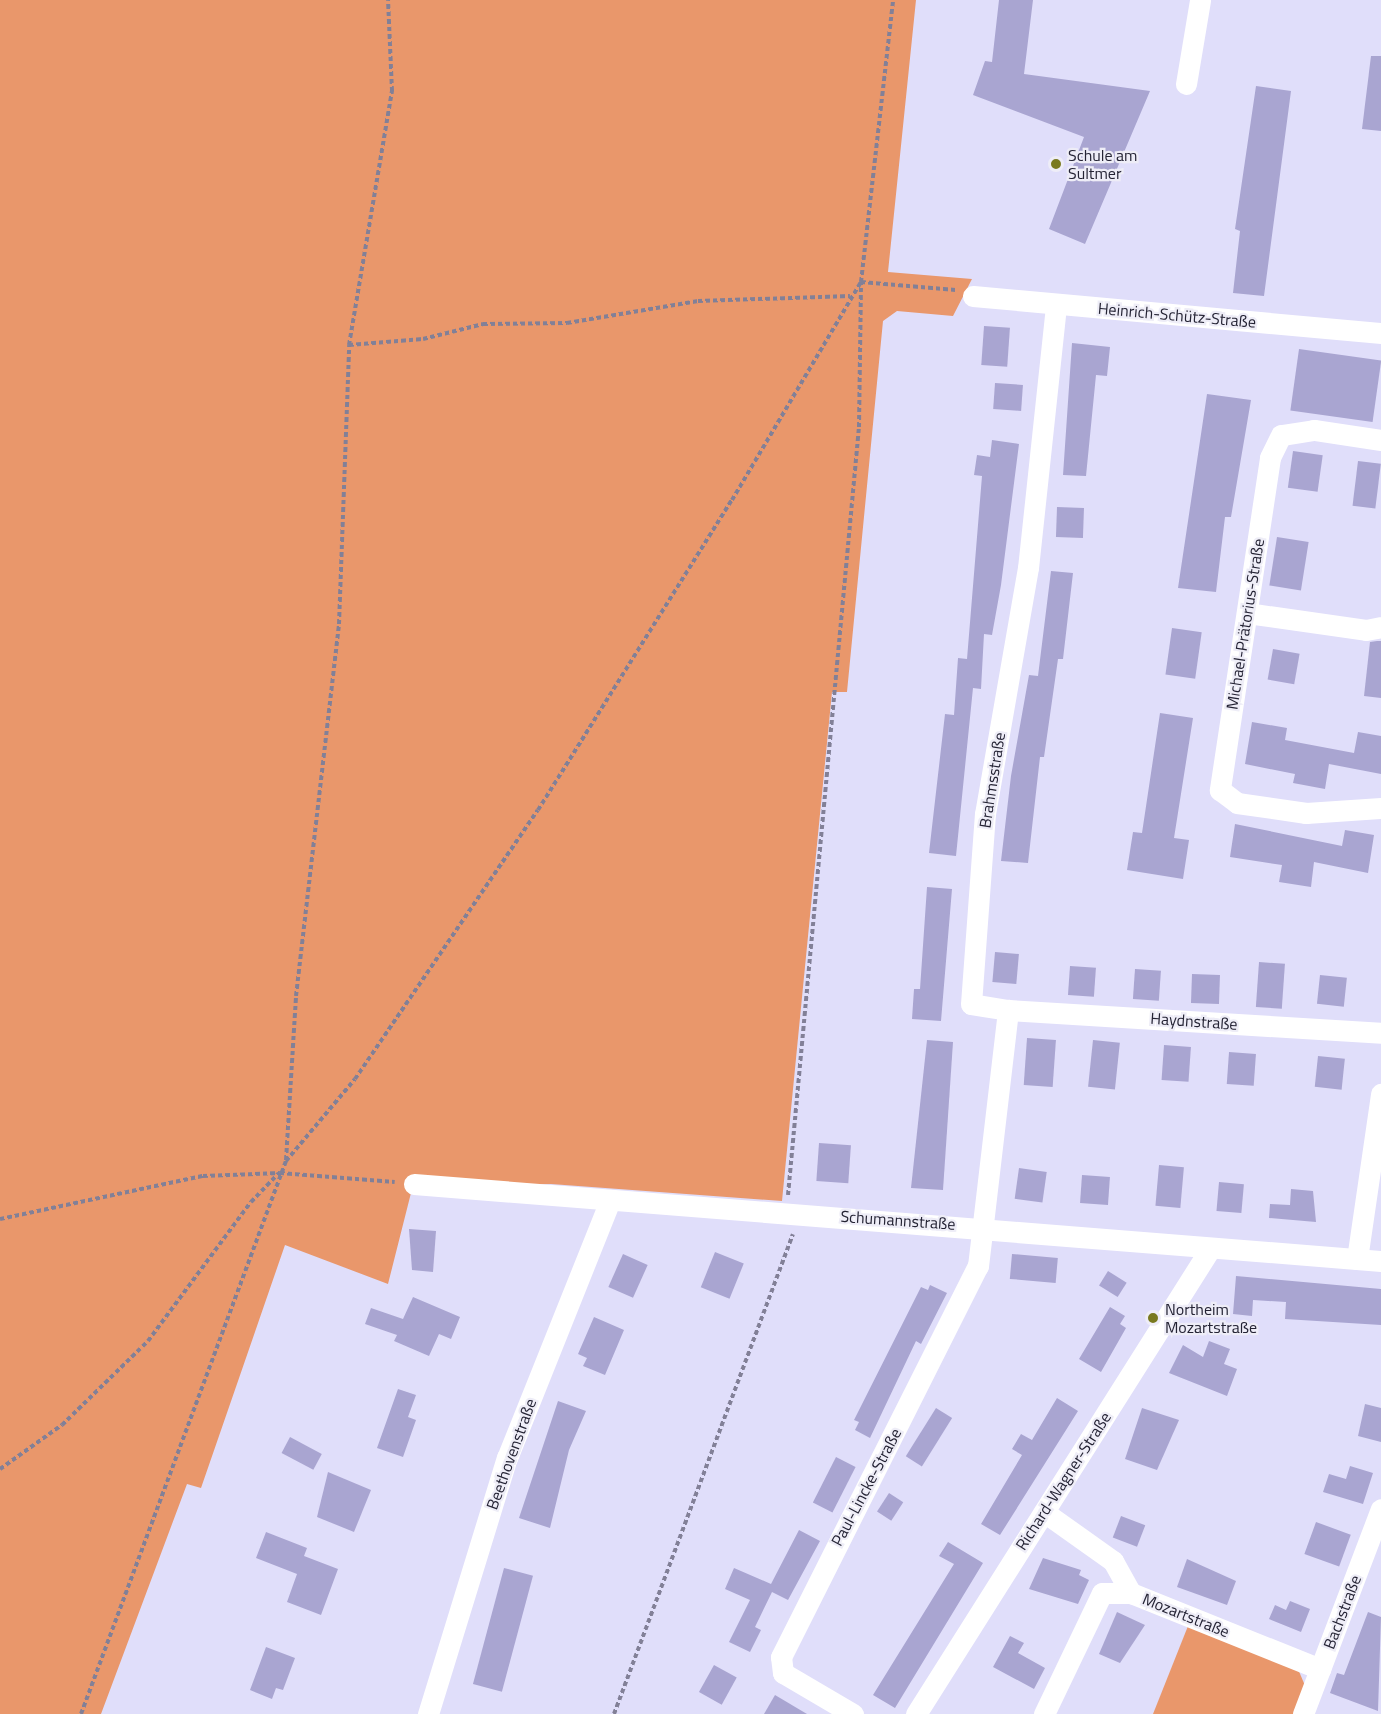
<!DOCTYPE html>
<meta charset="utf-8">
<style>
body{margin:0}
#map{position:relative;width:1381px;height:1714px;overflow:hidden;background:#e0defa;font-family:"Titillium Web",sans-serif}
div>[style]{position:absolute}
.green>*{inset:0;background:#e9976b}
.building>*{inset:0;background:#a9a5d1;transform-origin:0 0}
.path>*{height:4px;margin-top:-2px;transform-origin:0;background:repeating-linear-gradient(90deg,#828097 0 4.5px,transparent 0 7.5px)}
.minor>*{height:21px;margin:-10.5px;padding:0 10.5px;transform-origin:10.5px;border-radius:10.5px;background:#fff}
.dots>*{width:16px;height:16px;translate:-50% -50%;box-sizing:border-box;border:3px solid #eeedf7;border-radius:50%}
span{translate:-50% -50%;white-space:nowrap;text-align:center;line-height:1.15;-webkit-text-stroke:4.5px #eeedf7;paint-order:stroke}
.poi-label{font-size:16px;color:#242334}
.left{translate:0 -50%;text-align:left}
.street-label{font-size:16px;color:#242334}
</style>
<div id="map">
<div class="green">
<i style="clip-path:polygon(0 0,916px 0,888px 272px,972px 279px,953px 316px,897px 311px,883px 321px,847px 692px,832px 692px,782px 1201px,551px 1184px,412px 1189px,388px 1284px,285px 1245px,201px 1488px,187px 1484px,101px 1714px,0 1714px)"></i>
<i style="clip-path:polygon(1188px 1626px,1298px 1669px,1306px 1688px,1296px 1714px,1153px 1714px)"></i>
</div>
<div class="building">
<i style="clip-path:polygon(999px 0,1033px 0,1024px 74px,1150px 91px,1085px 244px,1049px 229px,1084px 137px,973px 95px,985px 61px,992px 62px)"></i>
<i style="clip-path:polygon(1371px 56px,1381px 56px,1381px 131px,1362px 129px)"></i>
<i style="clip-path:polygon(1256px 86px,1291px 91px,1264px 296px,1233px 293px,1240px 231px,1235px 229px)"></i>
<i style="left:984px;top:326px;width:26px;height:39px;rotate:4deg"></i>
<i style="clip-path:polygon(1072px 343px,1110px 347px,1107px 376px,1096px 375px,1086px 476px,1063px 475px)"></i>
<i style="left:1299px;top:349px;width:83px;height:62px;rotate:8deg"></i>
<i style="left:995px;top:383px;width:28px;height:26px;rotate:4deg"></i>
<i style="clip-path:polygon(1207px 394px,1251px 400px,1231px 517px,1225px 517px,1216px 592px,1178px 588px)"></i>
<i style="clip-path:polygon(992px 440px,1019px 444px,1001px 585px,992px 635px,984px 634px,981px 689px,973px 688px,956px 856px,929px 853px,945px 714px,954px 715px,958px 658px,967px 659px,982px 476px,974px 475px,977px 455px,990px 457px)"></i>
<i style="left:1293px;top:451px;width:30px;height:37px;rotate:8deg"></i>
<i style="left:1358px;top:461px;width:23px;height:45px;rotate:7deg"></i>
<i style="left:1057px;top:507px;width:27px;height:30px;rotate:2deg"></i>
<i style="left:1277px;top:537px;width:32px;height:49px;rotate:9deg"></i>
<i style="clip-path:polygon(1051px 571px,1073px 573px,1063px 659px,1058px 659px,1044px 757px,1040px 757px,1028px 863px,1001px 861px,1011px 776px,1029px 675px,1038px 676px)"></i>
<i style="left:1172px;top:628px;width:30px;height:47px;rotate:8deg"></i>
<i style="clip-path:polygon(1377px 641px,1381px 641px,1381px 698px,1364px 696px,1370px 642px)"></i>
<i style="left:1273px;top:649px;width:27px;height:31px;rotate:10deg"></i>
<i style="clip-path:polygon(1160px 713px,1193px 718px,1174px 838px,1189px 840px,1183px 879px,1127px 870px,1133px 832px,1142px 833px)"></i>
<i style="clip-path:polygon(1252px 722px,1287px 728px,1285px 740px,1354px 753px,1358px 732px,1381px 736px,1381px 774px,1329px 764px,1325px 789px,1293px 783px,1295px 774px,1245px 764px)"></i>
<i style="clip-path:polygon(1235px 824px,1342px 846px,1345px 830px,1374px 835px,1368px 873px,1314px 862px,1311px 887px,1279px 882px,1282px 865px,1230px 857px)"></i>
<i style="clip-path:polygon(927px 887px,952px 889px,941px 1021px,912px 1019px,914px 989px,920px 989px)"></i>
<i style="left:995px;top:952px;width:24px;height:30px;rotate:5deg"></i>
<i style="left:1259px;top:962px;width:26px;height:45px;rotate:4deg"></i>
<i style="left:1070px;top:966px;width:26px;height:29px;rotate:4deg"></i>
<i style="left:1135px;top:969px;width:26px;height:30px;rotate:4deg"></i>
<i style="left:1192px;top:974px;width:28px;height:29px;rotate:2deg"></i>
<i style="left:1320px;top:975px;width:27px;height:29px;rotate:6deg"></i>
<i style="left:1027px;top:1038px;width:29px;height:47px;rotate:4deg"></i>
<i style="clip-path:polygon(927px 1040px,953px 1042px,943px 1190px,911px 1188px)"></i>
<i style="left:1093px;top:1040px;width:27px;height:47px;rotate:6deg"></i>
<i style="left:1164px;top:1045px;width:27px;height:35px;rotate:4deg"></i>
<i style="left:1229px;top:1052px;width:27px;height:32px;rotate:4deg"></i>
<i style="left:1318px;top:1056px;width:27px;height:31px;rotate:6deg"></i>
<i style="left:819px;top:1143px;width:32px;height:38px;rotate:4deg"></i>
<i style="left:1159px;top:1165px;width:25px;height:41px;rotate:5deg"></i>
<i style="left:1019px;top:1168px;width:28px;height:31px;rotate:8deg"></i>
<i style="left:1082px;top:1175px;width:28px;height:28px;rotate:4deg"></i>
<i style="left:1219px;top:1182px;width:25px;height:29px;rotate:5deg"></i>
<i style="clip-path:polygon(1291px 1189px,1313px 1191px,1316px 1222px,1269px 1218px,1270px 1204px,1290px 1205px)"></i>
<i style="clip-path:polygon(409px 1229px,436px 1231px,433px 1272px,412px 1270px)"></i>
<i style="left:715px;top:1252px;width:31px;height:38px;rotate:22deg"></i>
<i style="left:623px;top:1254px;width:27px;height:36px;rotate:24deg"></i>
<i style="left:1012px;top:1254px;width:46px;height:25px;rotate:5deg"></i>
<i style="left:1108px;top:1271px;width:22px;height:17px;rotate:32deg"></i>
<i style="clip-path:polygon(1236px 1276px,1381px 1289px,1381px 1325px,1285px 1319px,1286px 1302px,1253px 1300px,1252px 1316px,1233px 1314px)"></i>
<i style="clip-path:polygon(930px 1285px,947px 1293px,921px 1344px,916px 1341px,870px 1438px,855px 1430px,859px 1422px,854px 1420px,921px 1287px,928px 1290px)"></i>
<i style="clip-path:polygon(413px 1297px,460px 1317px,451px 1339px,439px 1334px,429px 1356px,394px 1341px,397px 1335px,365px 1324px,371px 1308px,403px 1319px)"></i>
<i style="clip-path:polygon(1110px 1307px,1125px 1316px,1120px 1324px,1126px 1328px,1101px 1372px,1079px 1359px)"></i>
<i style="clip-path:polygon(594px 1317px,624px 1330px,605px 1375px,583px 1366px,587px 1358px,578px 1354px)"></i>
<i style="clip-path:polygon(1209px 1341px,1230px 1349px,1224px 1364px,1237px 1369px,1227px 1396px,1169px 1373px,1183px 1345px,1203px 1357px)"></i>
<i style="clip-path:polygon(398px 1389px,416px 1395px,408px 1417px,416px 1420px,403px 1457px,377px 1448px)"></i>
<i style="clip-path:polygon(1057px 1398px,1078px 1411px,1000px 1535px,981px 1524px,1022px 1455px,1012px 1449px,1021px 1434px,1032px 1440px)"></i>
<i style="clip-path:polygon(558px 1401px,586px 1411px,569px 1450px,550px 1528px,519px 1518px)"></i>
<i style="clip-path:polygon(1365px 1404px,1381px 1408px,1381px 1442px,1358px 1436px)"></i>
<i style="left:936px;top:1408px;width:19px;height:57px;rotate:32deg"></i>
<i style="clip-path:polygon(1142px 1408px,1179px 1420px,1157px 1470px,1125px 1459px)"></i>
<i style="left:290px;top:1437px;width:36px;height:18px;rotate:28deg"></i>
<i style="left:836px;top:1457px;width:22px;height:51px;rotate:27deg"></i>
<i style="clip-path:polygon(1350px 1466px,1373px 1473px,1363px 1504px,1323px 1492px,1329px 1474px,1346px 1479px)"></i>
<i style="clip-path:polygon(328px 1472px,371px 1490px,354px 1532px,317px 1517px)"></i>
<i style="left:889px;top:1493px;width:17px;height:22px;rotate:33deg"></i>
<i style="left:1121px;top:1516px;width:26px;height:23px;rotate:21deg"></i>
<i style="left:1316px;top:1522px;width:37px;height:34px;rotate:20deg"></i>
<i style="clip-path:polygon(799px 1530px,820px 1541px,788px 1600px,772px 1592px,755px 1627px,761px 1630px,750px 1652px,729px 1642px,750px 1600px,725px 1589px,734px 1568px,771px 1584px)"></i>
<i style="clip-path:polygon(266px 1532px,307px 1548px,304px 1556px,338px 1569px,321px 1615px,287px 1602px,297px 1574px,256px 1558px)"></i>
<i style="clip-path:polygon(948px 1542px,983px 1563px,895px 1708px,873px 1695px,954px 1564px,939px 1556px)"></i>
<i style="clip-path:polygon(1043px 1558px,1081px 1570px,1079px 1575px,1089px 1580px,1078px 1604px,1029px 1589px)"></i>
<i style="clip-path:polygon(1187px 1559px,1236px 1581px,1227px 1605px,1177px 1587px)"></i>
<i style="left:504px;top:1568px;width:30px;height:120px;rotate:15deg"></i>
<i style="clip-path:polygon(1290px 1601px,1310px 1609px,1301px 1632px,1269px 1619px,1275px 1605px,1286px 1610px)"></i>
<i style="clip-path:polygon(1117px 1612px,1145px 1625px,1120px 1663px,1099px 1654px)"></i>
<i style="clip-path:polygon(1368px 1612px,1381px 1617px,1378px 1711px,1330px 1693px,1337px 1673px,1344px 1675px)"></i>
<i style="clip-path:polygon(1010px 1636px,1024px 1643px,1018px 1653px,1045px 1668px,1034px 1689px,993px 1667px)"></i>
<i style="clip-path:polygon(266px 1647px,295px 1658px,283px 1690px,276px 1688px,272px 1699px,250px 1690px)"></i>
<i style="left:714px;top:1665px;width:26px;height:31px;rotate:29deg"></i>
<i style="clip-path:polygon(775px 1695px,807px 1714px,764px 1714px)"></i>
</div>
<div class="path">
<i style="left:349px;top:345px;width:74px;rotate:-4.6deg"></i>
<i style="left:423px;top:339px;width:62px;rotate:-14deg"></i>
<i style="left:483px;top:324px;width:84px;rotate:-0.7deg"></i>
<i style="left:567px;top:323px;width:133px;rotate:-9.5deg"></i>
<i style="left:698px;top:301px;width:152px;rotate:-1.9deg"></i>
<i style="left:286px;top:1160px;width:164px;rotate:-86.5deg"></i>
<i style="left:296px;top:996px;width:374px;rotate:-83.4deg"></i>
<i style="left:339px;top:624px;width:279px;rotate:-87.9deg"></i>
<i style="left:349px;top:345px;width:258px;rotate:-80.4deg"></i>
<i style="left:392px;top:91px;width:91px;rotate:-92.5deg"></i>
<i style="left:788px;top:1195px;width:771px;rotate:-84.72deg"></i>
<i style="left:859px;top:427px;width:145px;rotate:-89.2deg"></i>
<i style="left:861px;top:282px;width:284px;rotate:-83.5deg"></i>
<i style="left:0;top:1219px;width:208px;rotate:-12deg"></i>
<i style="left:203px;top:1176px;width:77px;rotate:-2.2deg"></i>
<i style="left:280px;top:1173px;width:115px;rotate:4.5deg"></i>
<i style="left:0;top:1469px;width:76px;rotate:-35.4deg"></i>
<i style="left:62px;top:1425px;width:120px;rotate:-44.3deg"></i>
<i style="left:148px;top:1341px;width:173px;rotate:-53.5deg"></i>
<i style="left:251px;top:1202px;width:40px;rotate:-46deg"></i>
<i style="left:81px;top:1714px;width:590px;rotate:-69.66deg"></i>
<i style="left:286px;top:1161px;width:107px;rotate:-49.9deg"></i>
<i style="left:355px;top:1079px;width:325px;rotate:-55.8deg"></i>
<i style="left:538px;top:810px;width:366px;rotate:-58deg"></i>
<i style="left:732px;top:500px;width:253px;rotate:-59.4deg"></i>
<i style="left:861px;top:282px;width:95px;rotate:4.8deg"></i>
<i style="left:614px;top:1714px;width:512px;rotate:-69.55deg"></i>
</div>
<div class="minor">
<i style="left:1186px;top:84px;width:85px;rotate:-80.5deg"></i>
<i style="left:973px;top:296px;width:410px;rotate:5.2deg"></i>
<i style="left:1381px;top:440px;width:68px;rotate:-171.5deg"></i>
<i style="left:1314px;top:430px;width:33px;rotate:171deg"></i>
<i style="left:1281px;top:435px;width:25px;rotate:116deg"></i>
<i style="left:1270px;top:458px;width:336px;rotate:98.6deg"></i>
<i style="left:1220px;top:790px;width:21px;rotate:37deg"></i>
<i style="left:1237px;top:803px;width:70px;rotate:8.2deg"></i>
<i style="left:1306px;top:813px;width:75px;rotate:-3.8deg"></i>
<i style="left:1247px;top:613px;width:120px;rotate:8.1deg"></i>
<i style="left:1366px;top:630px;width:15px;rotate:-11deg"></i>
<i style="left:1008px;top:1010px;width:374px;rotate:3.5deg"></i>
<i style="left:414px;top:1184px;width:970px;rotate:4.55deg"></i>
<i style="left:1357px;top:1259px;width:167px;rotate:-81.7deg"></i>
<i style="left:1044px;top:1512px;width:85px;rotate:35.4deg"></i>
<i style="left:1113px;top:1561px;width:37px;rotate:61deg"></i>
<i style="left:1131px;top:1593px;width:204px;rotate:21.9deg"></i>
<i style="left:428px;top:1714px;width:268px;rotate:-72.9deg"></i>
<i style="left:507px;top:1458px;width:278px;rotate:-68.2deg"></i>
<i style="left:853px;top:1714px;width:81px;rotate:-149.6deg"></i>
<i style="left:783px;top:1673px;width:16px;rotate:-97deg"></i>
<i style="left:781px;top:1657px;width:438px;rotate:-63.3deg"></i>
<i style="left:978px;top:1266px;width:258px;rotate:-83.3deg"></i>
<i style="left:1008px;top:1010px;width:37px;rotate:-171deg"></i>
<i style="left:971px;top:1004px;width:191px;rotate:-85.8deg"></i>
<i style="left:985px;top:814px;width:250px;rotate:-80.1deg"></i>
<i style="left:1028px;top:568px;width:265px;rotate:-83.9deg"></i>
<i style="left:916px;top:1714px;width:550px;rotate:-57.7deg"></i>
<i style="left:1044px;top:1714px;width:134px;rotate:-64.4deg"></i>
<i style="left:1102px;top:1593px;width:29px"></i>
<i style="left:1303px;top:1714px;width:219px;rotate:-69.2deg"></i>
</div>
<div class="dots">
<i style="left:1056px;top:164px;background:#79791f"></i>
<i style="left:1153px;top:1318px;background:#79791f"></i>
</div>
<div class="poi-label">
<span class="left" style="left:1068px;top:164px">Schule am<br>Sultmer</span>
<span class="left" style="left:1165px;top:1318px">Northeim<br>Mozartstraße</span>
</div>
<div class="street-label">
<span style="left:1177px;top:315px;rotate:5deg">Heinrich-Schütz-Straße</span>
<span style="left:1245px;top:624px;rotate:-81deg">Michael-Prätorius-Straße</span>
<span style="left:992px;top:780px;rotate:-81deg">Brahmsstraße</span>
<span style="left:1194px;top:1021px;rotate:4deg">Haydnstraße</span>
<span style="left:898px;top:1220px;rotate:4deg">Schumannstraße</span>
<span style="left:511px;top:1454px;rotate:-70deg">Beethovenstraße</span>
<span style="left:1063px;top:1481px;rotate:-57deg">Richard-Wagner-Straße</span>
<span style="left:866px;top:1487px;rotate:-62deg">Paul-Lincke-Straße</span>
<span style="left:1342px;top:1612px;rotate:-69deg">Bachstraße</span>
<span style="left:1186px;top:1615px;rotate:22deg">Mozartstraße</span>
</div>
</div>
